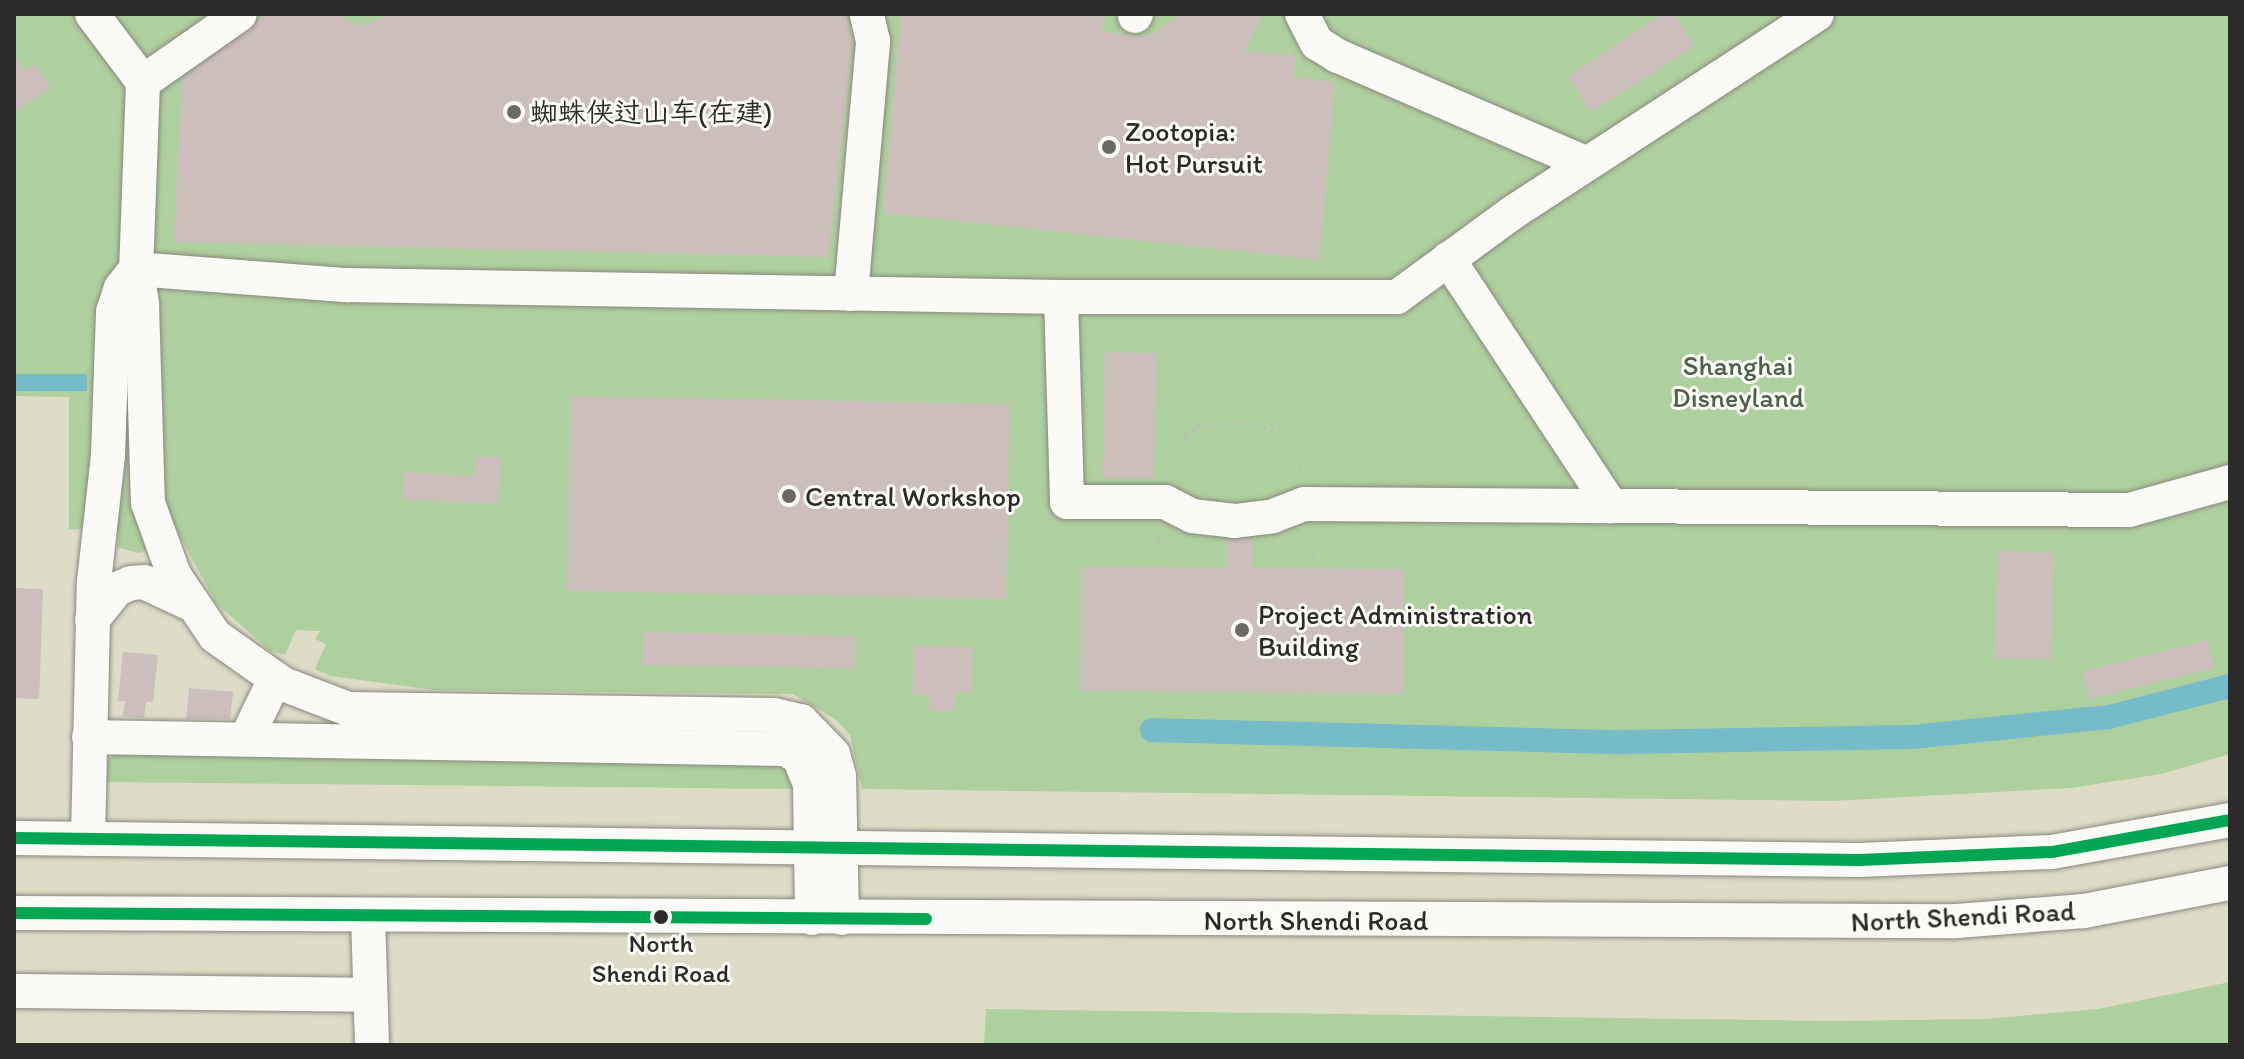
<!DOCTYPE html>
<meta charset="utf-8">
<style>
body{margin:0}
#map{position:relative;width:2244px;height:1059px;overflow:hidden;background:#dedbc7;font-family:Itim,"LXGW WenKai TC",sans-serif}
div>[style]{position:absolute}
.green>*{inset:0;background:#aecf9e}
.water>*{inset:0;background:#76bcc8;transform-origin:0 0}
.canal>*{height:24px;margin:-12px;padding:0 12px;transform-origin:12px;border-radius:12px;background:#76bcc8}
.building>*{inset:0;background:#cbbebb;transform-origin:0 0}
.path>*{height:4px;margin-top:-2px;transform-origin:0;background:repeating-linear-gradient(90deg,#babab7 0 2px,transparent 0 8px)}
.roads{filter:drop-shadow(0 0 2px #8a887e) drop-shadow(0 0 2px #8a887e)}
.minor>*{height:34px;margin:-17px;padding:0 17px;transform-origin:17px;border-radius:17px;background:#fafaf7}
.bus-1>*{height:12px;margin:-6px;padding:0 6px;transform-origin:6px;border-radius:6px;background:#00a651}
.dots>*{width:22px;height:22px;translate:-50% -50%;box-sizing:border-box;border:4px solid #fdfcf7;border-radius:50%}
span{translate:-50% -50%;white-space:nowrap;text-align:center;line-height:1.15;-webkit-text-stroke:6px #fdfcf7;paint-order:stroke}
.bus-label{font-size:26px;color:#2b2b2b}
.poi-label{font-size:28px;color:#2b2b2b}
.left{translate:0 -50%;text-align:left}
.park-label{font-size:28px;color:#4b6148}
.street-label{font-size:28px;color:#2b2b2b}
.frame{position:absolute;inset:0;border:16px solid #2b2b2b;pointer-events:none}
</style>
<div id="map">
<div class="green">
<i style="clip-path:polygon(14px 14px,2230px 14px,2230px 754px,2161px 774px,2071px 788px,1831px 801px,862px 789px,850px 735px,836px 720px,793px 694px,435px 690px,330px 676px,315px 669px,326px 644px,315px 639px,320px 631px,296px 630px,285px 655px,270px 651px,216px 603px,174px 525px,141px 531px,148px 550px,138px 553px,117px 547px,119px 532px,69px 529px,69px 397px,14px 396px)"></i>
<i style="clip-path:polygon(114px 754px,776px 759px,792px 770px,800px 789px,101px 782px,100px 770px)"></i>
<i style="clip-path:polygon(2230px 982px,2230px 1045px,984px 1045px,986px 1009px,1830px 1021px,1985px 1019px,2098px 1009px)"></i>
</div>
<div class="water">
<i style="left:14px;top:374px;width:73px;height:17px"></i>
</div>
<div class="canal">
<i style="left:1152px;top:730px;width:474px;rotate:1.5deg"></i>
<i style="left:1626px;top:742px;width:286px;rotate:-1deg"></i>
<i style="left:1912px;top:737px;width:198px;rotate:-5.8deg"></i>
<i style="left:2109px;top:717px;width:125px;rotate:-14.4deg"></i>
</div>
<div class="building">
<i style="clip-path:polygon(266px 14px,335px 14px,362px 26px,390px 14px,846px 14px,853px 42px,828px 257px,174px 242px,182px 79px)"></i>
<i style="clip-path:polygon(901px 14px,1105px 14px,1101px 31px,1135px 36px,1151px 35px,1181px 14px,1263px 14px,1245px 51px,1296px 55px,1293px 77px,1335px 82px,1320px 260px,883px 213px)"></i>
<i style="clip-path:polygon(1662px 14px,1674px 14px,1695px 46px,1591px 112px,1568px 77px)"></i>
<i style="clip-path:polygon(14px 55px,25px 71px,35px 64px,51px 87px,14px 113px)"></i>
<i style="left:1105px;top:352px;width:51px;height:126px;rotate:1deg"></i>
<i style="left:570px;top:396px;width:440px;height:195px;rotate:1deg"></i>
<i style="clip-path:polygon(475px 456px,501px 458px,498px 504px,402px 499px,404px 472px,474px 476px)"></i>
<i style="clip-path:polygon(1252px 539px,1253px 568px,1404px 569px,1404px 694px,1080px 691px,1081px 567px,1226px 568px,1226px 540px)"></i>
<i style="left:1998px;top:551px;width:56px;height:107px;rotate:2deg"></i>
<i style="left:14px;top:588px;width:29px;height:110px;rotate:2deg"></i>
<i style="left:643px;top:632px;width:213px;height:33px;rotate:1deg"></i>
<i style="left:2207px;top:640px;width:29px;height:129px;rotate:76deg"></i>
<i style="clip-path:polygon(914px 645px,973px 647px,972px 693px,955px 692px,955px 711px,929px 710px,930px 695px,913px 695px)"></i>
<i style="clip-path:polygon(123px 652px,158px 655px,153px 702px,146px 702px,144px 718px,123px 716px,125px 701px,118px 701px)"></i>
<i style="clip-path:polygon(189px 688px,233px 692px,230px 719px,186px 719px)"></i>
</div>
<div class="path">
<i style="left:1180px;top:324px;width:107px;rotate:81.4deg"></i>
<i style="left:1280px;top:433px;width:109px;rotate:-85.3deg"></i>
<i style="left:1167px;top:476px;width:43px;rotate:-64deg"></i>
<i style="left:1186px;top:437px;width:20px;rotate:-37deg"></i>
<i style="left:1202px;top:425px;width:47px;rotate:-3.7deg"></i>
<i style="left:1249px;top:422px;width:33px;rotate:20deg"></i>
<i style="left:1280px;top:433px;width:51px;rotate:60.9deg"></i>
<i style="left:1160px;top:531px;width:11px;rotate:100deg"></i>
<i style="left:1158px;top:542px;width:27px;rotate:66deg"></i>
<i style="left:1315px;top:569px;width:16px;rotate:-97deg"></i>
<i style="left:1313px;top:553px;width:16px;rotate:-14deg"></i>
<i style="left:1329px;top:549px;width:17px;rotate:-97deg"></i>
</div>
<div class="roads">
<div class="minor">
<i style="left:92px;top:14px;width:85px;rotate:53.1deg"></i>
<i style="left:143px;top:82px;width:118px;rotate:-35deg"></i>
<i style="left:1302px;top:14px;width:33px;rotate:63deg"></i>
<i style="left:1317px;top:43px;width:25px;rotate:32deg"></i>
<i style="left:1338px;top:56px;width:271px;rotate:23.4deg"></i>
<i style="left:1135px;top:16px;width:2px;rotate:-63deg"></i>
<i style="left:143px;top:82px;width:187px;rotate:92.1deg"></i>
<i style="left:136px;top:269px;width:36px;rotate:80deg"></i>
<i style="left:142px;top:304px;width:199px;rotate:88.3deg"></i>
<i style="left:148px;top:503px;width:77px;rotate:70.1deg"></i>
<i style="left:174px;top:575px;width:73px;rotate:56.1deg"></i>
<i style="left:215px;top:636px;width:83px;rotate:35.2deg"></i>
<i style="left:283px;top:684px;width:70px;rotate:21deg"></i>
<i style="left:348px;top:709px;width:426px;rotate:0.8deg"></i>
<i style="left:774px;top:715px;width:28px;rotate:13deg"></i>
<i style="left:801px;top:721px;width:46px;rotate:45.9deg"></i>
<i style="left:833px;top:754px;width:23px;rotate:75deg"></i>
<i style="left:839px;top:776px;width:142px;rotate:88.8deg"></i>
<i style="left:136px;top:269px;width:211px;rotate:4.4deg"></i>
<i style="left:346px;top:285px;width:715px;rotate:0.96deg"></i>
<i style="left:1061px;top:297px;width:336px"></i>
<i style="left:1397px;top:297px;width:142px;rotate:-36.1deg"></i>
<i style="left:1512px;top:213px;width:364px;rotate:-33.1deg"></i>
<i style="left:851px;top:294px;width:254px;rotate:-85deg"></i>
<i style="left:873px;top:41px;width:28px;rotate:-103deg"></i>
<i style="left:1061px;top:297px;width:205px;rotate:88.3deg"></i>
<i style="left:1067px;top:502px;width:98px"></i>
<i style="left:1165px;top:502px;width:30px;rotate:27deg"></i>
<i style="left:1192px;top:516px;width:43px;rotate:6.6deg"></i>
<i style="left:1235px;top:521px;width:38px;rotate:-7deg"></i>
<i style="left:1273px;top:516px;width:33px;rotate:-21deg"></i>
<i style="left:1304px;top:504px;width:307px;rotate:0.4deg"></i>
<i style="left:1611px;top:506px;width:296px;rotate:-123.4deg"></i>
<i style="left:1611px;top:506px;width:518px;rotate:0.44deg"></i>
<i style="left:2129px;top:510px;width:105px;rotate:-15.5deg"></i>
<i style="left:92px;top:620px;width:40px;rotate:-51deg"></i>
<i style="left:117px;top:589px;width:15px;rotate:-23deg"></i>
<i style="left:131px;top:583px;width:13px;rotate:-4deg"></i>
<i style="left:144px;top:582px;width:52px;rotate:25.1deg"></i>
<i style="left:89px;top:737px;width:696px;rotate:0.99deg"></i>
<i style="left:785px;top:749px;width:16px;rotate:30deg"></i>
<i style="left:799px;top:757px;width:29px;rotate:68deg"></i>
<i style="left:810px;top:784px;width:134px;rotate:89.1deg"></i>
<i style="left:246px;top:739px;width:67px;rotate:-64.2deg"></i>
<i style="left:14px;top:838px;width:1845px;rotate:0.68deg"></i>
<i style="left:1859px;top:860px;width:193px;rotate:-2.4deg"></i>
<i style="left:2052px;top:852px;width:181px;rotate:-10.2deg"></i>
<i style="left:88px;top:839px;width:257px;rotate:-88.7deg"></i>
<i style="left:94px;top:582px;width:128px;rotate:-83.7deg"></i>
<i style="left:108px;top:455px;width:143px;rotate:-88deg"></i>
<i style="left:113px;top:312px;width:25px;rotate:-72deg"></i>
<i style="left:121px;top:288px;width:24px;rotate:-52deg"></i>
<i style="left:14px;top:913px;width:1943px;rotate:0.24deg"></i>
<i style="left:1957px;top:921px;width:127px;rotate:-4.5deg"></i>
<i style="left:2084px;top:911px;width:149px;rotate:-10.9deg"></i>
<i style="left:368px;top:916px;width:129px;rotate:88.2deg"></i>
<i style="left:14px;top:991px;width:356px;rotate:0.6deg"></i>
</div>
</div>
<div class="bus-1">
<i style="left:14px;top:838px;width:1845px;rotate:0.68deg"></i>
<i style="left:1859px;top:860px;width:193px;rotate:-2.4deg"></i>
<i style="left:2052px;top:852px;width:181px;rotate:-10.2deg"></i>
<i style="left:14px;top:913px;width:912px;rotate:0.38deg"></i>
</div>
<div class="dots">
<i style="left:514px;top:112px;background:#6a6962"></i>
<i style="left:1109px;top:147px;background:#6a6962"></i>
<i style="left:789px;top:496px;background:#6a6962"></i>
<i style="left:1242px;top:630px;background:#6a6962"></i>
<i style="left:661px;top:917px;background:#2b2b2b"></i>
</div>
<div class="bus-label">
<span style="left:661px;top:959px">North<br>Shendi Road</span>
</div>
<div class="poi-label">
<span class="left" style="left:530px;top:112px">蜘蛛侠过山车(在建)</span>
<span class="left" style="left:1125px;top:147px">Zootopia:<br>Hot Pursuit</span>
<span class="left" style="left:805px;top:496px">Central Workshop</span>
<span class="left" style="left:1258px;top:630px">Project Administration<br>Building</span>
</div>
<div class="park-label">
<span style="left:1738px;top:381px">Shanghai<br>Disneyland</span>
</div>
<div class="street-label">
<span style="left:1963px;top:916px;rotate:-3deg">North Shendi Road</span>
<span style="left:1316px;top:920px">North Shendi Road</span>
</div>
<div class="frame"></div>
</div>
